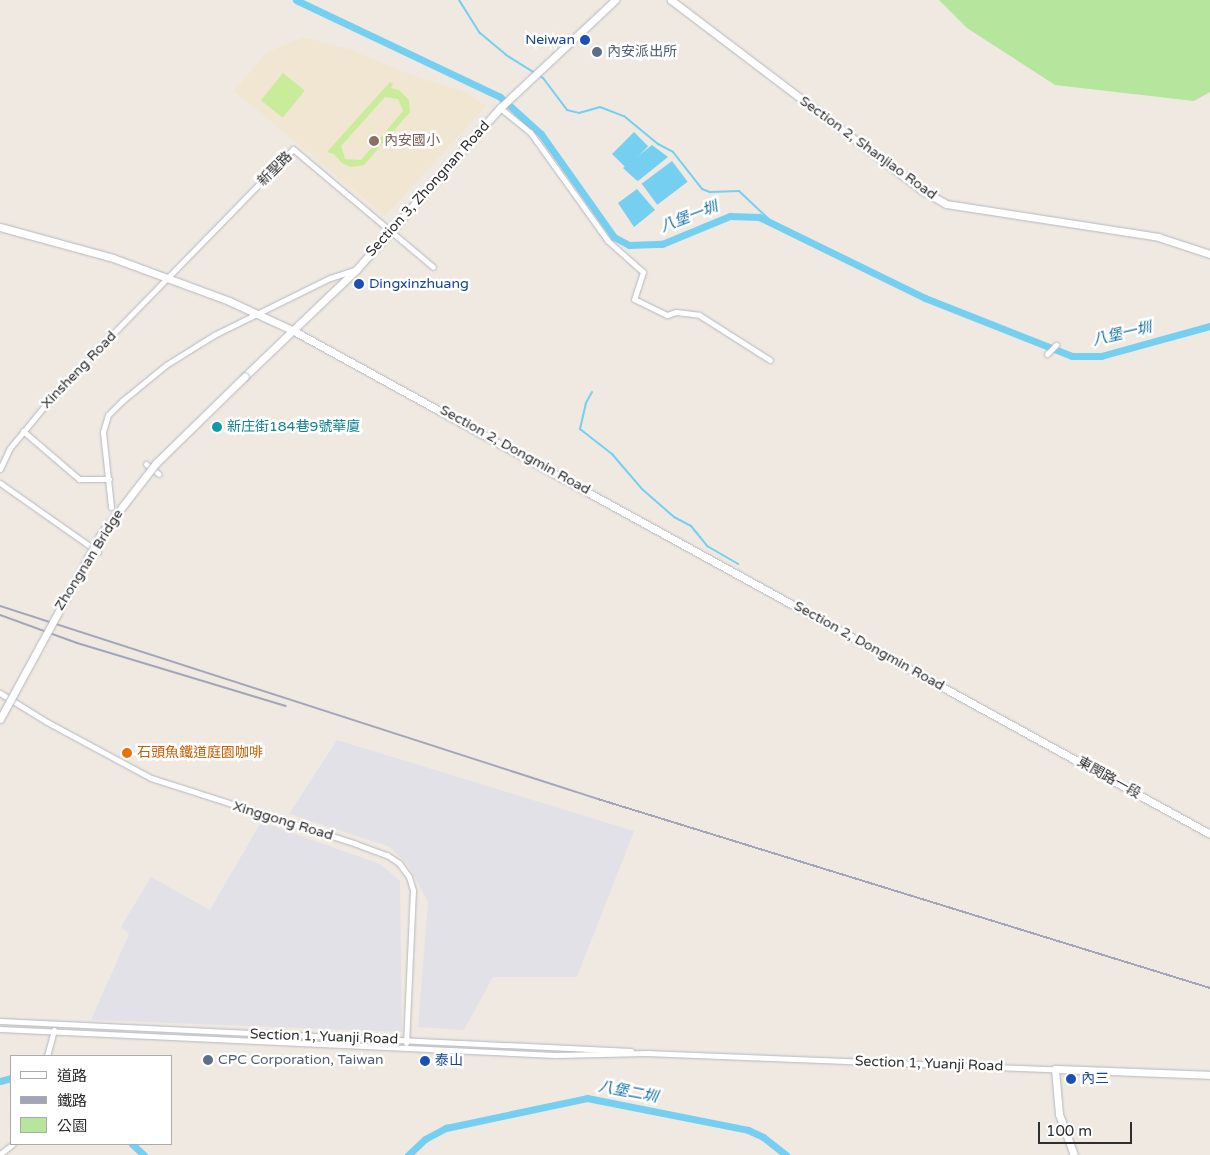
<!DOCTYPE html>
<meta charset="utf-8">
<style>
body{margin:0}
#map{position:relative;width:1210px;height:1155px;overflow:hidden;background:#efe9e1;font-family:"Varela Round","Noto Sans TC",sans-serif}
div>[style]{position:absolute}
.industrial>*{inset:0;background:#e3e1e8}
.education>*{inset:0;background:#f0e6d1}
.green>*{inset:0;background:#b6e59e}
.pitch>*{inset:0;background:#c9ec9a;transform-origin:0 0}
.water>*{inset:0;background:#75cff0;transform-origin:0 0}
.stream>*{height:2px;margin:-1px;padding:0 1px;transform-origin:1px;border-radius:1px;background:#75cff0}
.canal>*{height:7px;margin:-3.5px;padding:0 3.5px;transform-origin:3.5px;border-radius:3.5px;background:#75cff0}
.roads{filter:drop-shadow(0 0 1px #b4b7c1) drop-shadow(0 0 1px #b4b7c1)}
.street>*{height:5px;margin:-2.5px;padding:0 2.5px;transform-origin:2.5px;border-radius:2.5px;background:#fff}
.secondary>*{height:7px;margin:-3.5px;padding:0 3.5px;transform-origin:3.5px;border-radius:3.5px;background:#fff}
.rail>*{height:2px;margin:-1px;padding:0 1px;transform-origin:1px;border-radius:1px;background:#a3a6b8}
.bridges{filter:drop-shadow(0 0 1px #b4b7c1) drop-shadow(0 0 1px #b4b7c1)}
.secondary-bridge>*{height:7px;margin:-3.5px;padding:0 3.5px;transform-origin:3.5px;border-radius:3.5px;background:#fff}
.dots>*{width:14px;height:14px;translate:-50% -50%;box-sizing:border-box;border:2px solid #fff;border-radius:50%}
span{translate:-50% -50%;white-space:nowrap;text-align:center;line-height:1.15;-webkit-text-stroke:5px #fff;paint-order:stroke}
.transit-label{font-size:14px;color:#164399}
.right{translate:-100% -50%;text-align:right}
.left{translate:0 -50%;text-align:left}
.service-label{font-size:14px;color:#4e5e75}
.education-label{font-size:14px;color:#785e54}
.street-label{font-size:14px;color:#2e2e2e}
.culture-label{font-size:14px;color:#0d838f}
.food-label{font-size:14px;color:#c56008}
.water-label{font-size:15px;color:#0d6fa3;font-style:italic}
.legend{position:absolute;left:10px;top:1055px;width:162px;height:90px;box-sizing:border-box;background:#fff;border:1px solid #ababab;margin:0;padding:6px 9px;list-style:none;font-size:15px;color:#2e2e2e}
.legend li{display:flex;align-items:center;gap:10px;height:25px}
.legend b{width:25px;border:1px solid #ababab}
.scale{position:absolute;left:1038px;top:1122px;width:94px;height:22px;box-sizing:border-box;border:2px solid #2e2e2e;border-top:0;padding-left:6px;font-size:15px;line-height:18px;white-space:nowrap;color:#2e2e2e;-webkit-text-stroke:4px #fff;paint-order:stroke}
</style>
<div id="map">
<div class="industrial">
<i style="clip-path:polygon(337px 740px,634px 831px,577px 977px,493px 977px,464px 1030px,418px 1027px,428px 902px,408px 865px,390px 847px,289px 814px)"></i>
<i style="clip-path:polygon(261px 822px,380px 864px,400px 881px,402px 1032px,91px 1020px,129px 934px,121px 927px,151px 877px,210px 910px)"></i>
</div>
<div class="education">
<i style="clip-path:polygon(303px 37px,348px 49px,419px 78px,466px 92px,486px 106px,385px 216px,234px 91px,268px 52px)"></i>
</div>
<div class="green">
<i style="clip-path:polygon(939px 0,1210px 0,1210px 92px,1194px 101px,1055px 85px,967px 28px)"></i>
</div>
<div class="pitch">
<i style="left:283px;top:73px;width:28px;height:35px;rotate:39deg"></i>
<i style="clip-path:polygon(evenodd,390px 82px,393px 84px,391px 88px,399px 90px,409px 100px,410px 112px,364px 165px,351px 167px,342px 163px,334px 154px,327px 152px,390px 82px,385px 97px,398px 99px,403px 111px,361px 160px,345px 159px,341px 146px,385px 97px)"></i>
</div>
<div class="water">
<i style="left:634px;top:132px;width:20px;height:31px;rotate:45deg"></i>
<i style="clip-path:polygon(652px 145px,668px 157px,638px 181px,635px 179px,623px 168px)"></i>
<i style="left:672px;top:161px;width:26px;height:38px;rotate:53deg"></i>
<i style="clip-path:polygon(637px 189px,655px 210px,634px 227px,618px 203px)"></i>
</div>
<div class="stream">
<i style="left:459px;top:0;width:39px;rotate:58deg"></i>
<i style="left:480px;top:33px;width:34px;rotate:40deg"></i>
<i style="left:506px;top:55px;width:44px;rotate:31.9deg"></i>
<i style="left:543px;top:78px;width:40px;rotate:53deg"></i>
<i style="left:567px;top:110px;width:12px;rotate:14deg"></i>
<i style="left:579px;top:113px;width:22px;rotate:-16deg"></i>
<i style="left:600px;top:107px;width:26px;rotate:21deg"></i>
<i style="left:624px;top:116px;width:44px;rotate:39.5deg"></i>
<i style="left:658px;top:144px;width:17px;rotate:28deg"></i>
<i style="left:673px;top:152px;width:47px;rotate:51.9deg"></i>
<i style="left:702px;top:189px;width:9px;rotate:21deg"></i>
<i style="left:710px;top:192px;width:29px;rotate:-2deg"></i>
<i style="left:739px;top:191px;width:48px;rotate:43.3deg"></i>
<i style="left:592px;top:392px;width:13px;rotate:119deg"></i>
<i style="left:586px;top:403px;width:27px;rotate:103deg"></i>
<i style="left:580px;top:429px;width:41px;rotate:38deg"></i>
<i style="left:612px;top:454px;width:46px;rotate:49.4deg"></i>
<i style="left:642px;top:489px;width:43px;rotate:41.2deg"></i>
<i style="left:674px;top:517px;width:19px;rotate:28deg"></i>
<i style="left:691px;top:526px;width:26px;rotate:51deg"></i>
<i style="left:707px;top:546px;width:36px;rotate:30deg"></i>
</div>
<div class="canal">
<i style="left:296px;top:0;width:226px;rotate:25.4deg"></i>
<i style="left:500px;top:97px;width:55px;rotate:42.1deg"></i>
<i style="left:541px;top:134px;width:126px;rotate:54.7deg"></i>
<i style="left:614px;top:237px;width:17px;rotate:28deg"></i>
<i style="left:629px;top:245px;width:33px;rotate:-2deg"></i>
<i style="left:662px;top:244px;width:74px;rotate:-22.4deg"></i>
<i style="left:730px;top:216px;width:29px;rotate:2deg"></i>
<i style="left:759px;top:217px;width:185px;rotate:26deg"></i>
<i style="left:925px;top:298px;width:158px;rotate:21.5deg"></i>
<i style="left:1072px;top:356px;width:29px"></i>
<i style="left:1101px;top:356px;width:113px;rotate:-15.4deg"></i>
<i style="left:0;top:1081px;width:11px;rotate:-15deg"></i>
<i style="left:132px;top:1144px;width:16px;rotate:43deg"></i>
<i style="left:408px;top:1155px;width:23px;rotate:-43deg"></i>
<i style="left:425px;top:1139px;width:24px;rotate:-28deg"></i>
<i style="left:446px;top:1128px;width:144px;rotate:-12deg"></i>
<i style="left:587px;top:1098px;width:164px;rotate:11.2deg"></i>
<i style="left:748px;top:1130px;width:17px;rotate:25deg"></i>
<i style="left:763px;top:1137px;width:29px;rotate:38deg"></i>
</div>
<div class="roads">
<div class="street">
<i style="left:500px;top:108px;width:38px;rotate:39deg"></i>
<i style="left:530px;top:132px;width:134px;rotate:54.4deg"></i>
<i style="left:608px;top:241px;width:47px;rotate:41.5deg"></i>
<i style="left:643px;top:272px;width:28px;rotate:108deg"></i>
<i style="left:634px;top:299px;width:37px;rotate:26deg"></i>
<i style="left:667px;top:315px;width:9px;rotate:-18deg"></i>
<i style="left:676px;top:312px;width:23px;rotate:7deg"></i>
<i style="left:699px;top:315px;width:84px;rotate:32.4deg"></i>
<i style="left:1047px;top:354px;width:13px;rotate:-45deg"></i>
<i style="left:23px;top:431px;width:74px;rotate:40.6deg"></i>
<i style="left:79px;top:479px;width:30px"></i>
<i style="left:146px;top:464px;width:16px;rotate:38deg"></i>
<i style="left:0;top:469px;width:23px;rotate:-65deg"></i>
<i style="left:10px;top:448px;width:72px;rotate:-50.6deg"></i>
<i style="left:56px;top:392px;width:339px;rotate:-45.7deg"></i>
<i style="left:293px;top:149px;width:183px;rotate:40.1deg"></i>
<i style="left:0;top:483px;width:120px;rotate:35.1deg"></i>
<i style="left:111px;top:507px;width:75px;rotate:-96.1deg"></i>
<i style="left:103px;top:432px;width:18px;rotate:-74deg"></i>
<i style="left:108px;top:415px;width:20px;rotate:-45deg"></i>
<i style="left:122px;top:401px;width:57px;rotate:-39.3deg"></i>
<i style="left:166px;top:365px;width:57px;rotate:-32deg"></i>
<i style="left:214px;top:335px;width:129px;rotate:-26.2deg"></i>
<i style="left:330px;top:278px;width:26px;rotate:-18deg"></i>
<i style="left:0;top:693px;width:55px;rotate:31.7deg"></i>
<i style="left:47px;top:722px;width:118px;rotate:28.3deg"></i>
<i style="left:151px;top:778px;width:215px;rotate:17.8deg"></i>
<i style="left:356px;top:844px;width:33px;rotate:20deg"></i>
<i style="left:387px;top:855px;width:14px;rotate:34deg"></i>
<i style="left:399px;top:863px;width:17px;rotate:54deg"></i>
<i style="left:409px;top:877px;width:14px;rotate:73deg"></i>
<i style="left:413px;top:890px;width:153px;rotate:92.6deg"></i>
<i style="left:0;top:1021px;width:632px;rotate:2.72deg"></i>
<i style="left:0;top:1029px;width:556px;rotate:2.68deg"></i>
<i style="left:555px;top:1055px;width:93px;rotate:-1.2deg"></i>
<i style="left:648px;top:1053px;width:407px;rotate:2.3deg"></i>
<i style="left:47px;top:1056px;width:27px;rotate:-75deg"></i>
<i style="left:0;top:1154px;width:16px;rotate:-38deg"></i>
</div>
<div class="secondary">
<i style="left:671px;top:0;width:316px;rotate:37.2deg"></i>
<i style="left:923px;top:191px;width:26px;rotate:29deg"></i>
<i style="left:946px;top:204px;width:215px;rotate:8.8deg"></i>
<i style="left:1158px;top:237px;width:55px;rotate:18.1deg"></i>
<i style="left:0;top:227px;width:117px;rotate:15.3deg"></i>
<i style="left:113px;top:258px;width:124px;rotate:20.3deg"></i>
<i style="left:229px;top:301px;width:72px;rotate:24.8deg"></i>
<i style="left:294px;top:331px;width:1045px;rotate:28.77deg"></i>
<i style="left:245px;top:376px;width:153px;rotate:-43.7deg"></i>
<i style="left:356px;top:270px;width:217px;rotate:-48.4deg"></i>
<i style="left:500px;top:108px;width:158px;rotate:-43.2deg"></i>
<i style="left:1074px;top:1155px;width:44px;rotate:-110.1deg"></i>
<i style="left:1059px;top:1114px;width:45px;rotate:-95.1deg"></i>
<i style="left:1055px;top:1069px;width:155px;rotate:2.2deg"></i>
</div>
</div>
<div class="rail">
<i style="left:0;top:606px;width:628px;rotate:17.89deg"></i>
<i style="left:598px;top:799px;width:641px;rotate:17.16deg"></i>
<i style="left:0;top:615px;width:82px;rotate:20deg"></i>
<i style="left:77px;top:643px;width:218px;rotate:16.8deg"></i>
</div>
<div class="bridges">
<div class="secondary-bridge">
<i style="left:0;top:719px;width:211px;rotate:-61.4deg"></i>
<i style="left:101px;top:534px;width:90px;rotate:-52.2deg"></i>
<i style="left:156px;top:463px;width:124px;rotate:-44.3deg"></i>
</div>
</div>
<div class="dots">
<i style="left:585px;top:40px;background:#1a4fb4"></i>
<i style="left:597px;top:52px;background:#5c6f8a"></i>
<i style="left:374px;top:141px;background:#8d6e63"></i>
<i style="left:359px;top:284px;background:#1a4fb4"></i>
<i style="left:217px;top:427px;background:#0f9aa8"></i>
<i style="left:127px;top:753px;background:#e8710a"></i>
<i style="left:208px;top:1060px;background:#5c6f8a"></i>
<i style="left:425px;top:1061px;background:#1a4fb4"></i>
<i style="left:1071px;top:1079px;background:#1a4fb4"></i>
</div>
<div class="transit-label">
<span class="right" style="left:575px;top:40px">Neiwan</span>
<span class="left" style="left:369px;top:284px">Dingxinzhuang</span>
<span class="left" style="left:435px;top:1061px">泰山</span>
<span class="left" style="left:1081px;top:1079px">內三</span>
</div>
<div class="service-label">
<span class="left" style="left:607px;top:52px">內安派出所</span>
<span class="left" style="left:218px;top:1060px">CPC Corporation, Taiwan</span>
</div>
<div class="education-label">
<span class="left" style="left:384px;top:141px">內安國小</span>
</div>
<div class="street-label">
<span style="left:868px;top:148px;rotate:36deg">Section 2, Shanjiao Road</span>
<span style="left:275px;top:169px;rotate:-45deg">新聖路</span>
<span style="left:428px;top:189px;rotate:-48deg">Section 3, Zhongnan Road</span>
<span style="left:79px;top:370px;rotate:-46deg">Xinsheng Road</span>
<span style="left:515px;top:450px;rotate:29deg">Section 2, Dongmin Road</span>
<span style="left:89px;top:560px;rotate:-58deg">Zhongnan Bridge</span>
<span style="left:869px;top:646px;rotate:29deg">Section 2, Dongmin Road</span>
<span style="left:1109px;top:778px;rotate:29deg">東閔路一段</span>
<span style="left:283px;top:821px;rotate:17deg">Xinggong Road</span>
<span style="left:324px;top:1037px;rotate:2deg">Section 1, Yuanji Road</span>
<span style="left:929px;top:1064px;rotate:2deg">Section 1, Yuanji Road</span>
</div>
<div class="culture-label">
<span class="left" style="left:227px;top:427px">新庄街184巷9號華廈</span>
</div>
<div class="food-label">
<span class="left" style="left:137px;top:753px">石頭魚鐵道庭園咖啡</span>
</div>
<div class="water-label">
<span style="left:689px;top:217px;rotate:-21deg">八堡一圳</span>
<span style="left:1122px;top:334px;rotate:-13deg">八堡一圳</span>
<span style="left:628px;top:1092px;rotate:11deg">八堡二圳</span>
</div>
<ul class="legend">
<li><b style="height:6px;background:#fff"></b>道路</li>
<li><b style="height:6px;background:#a3a6b8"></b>鐵路</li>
<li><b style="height:14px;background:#b6e59e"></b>公園</li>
</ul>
<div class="scale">100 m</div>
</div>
